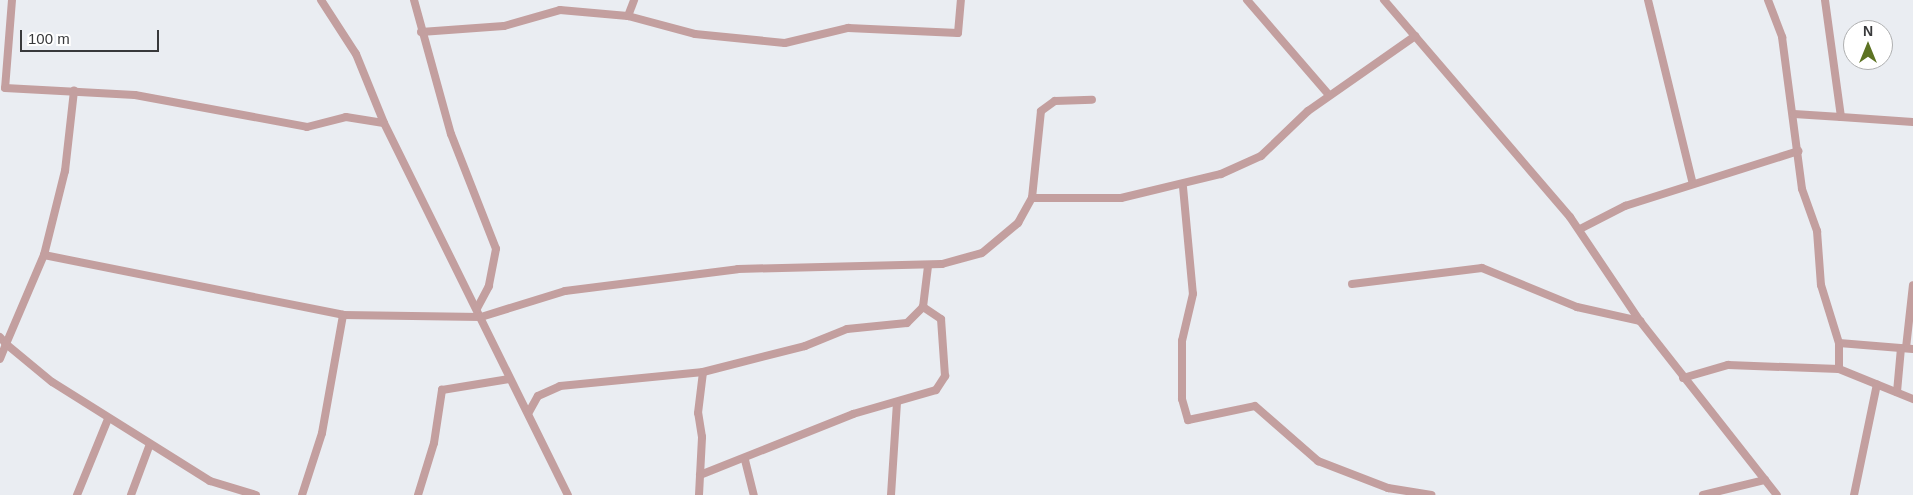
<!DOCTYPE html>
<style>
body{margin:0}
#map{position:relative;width:1913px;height:495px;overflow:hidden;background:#eaedf2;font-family:Arial,sans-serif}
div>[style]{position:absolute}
.street>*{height:8px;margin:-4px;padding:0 4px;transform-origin:4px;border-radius:4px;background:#c39f9f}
span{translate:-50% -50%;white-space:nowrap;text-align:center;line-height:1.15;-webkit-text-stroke:4px #fff;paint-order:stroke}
.north{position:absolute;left:1843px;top:20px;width:50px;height:50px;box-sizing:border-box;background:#fff;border:1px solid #afb0b1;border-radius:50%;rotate:0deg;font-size:14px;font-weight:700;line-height:20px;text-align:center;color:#38393b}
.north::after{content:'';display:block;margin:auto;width:18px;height:22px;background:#5d7323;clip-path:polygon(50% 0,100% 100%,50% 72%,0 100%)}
.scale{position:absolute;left:20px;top:30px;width:139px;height:22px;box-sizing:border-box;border:2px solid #38393b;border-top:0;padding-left:6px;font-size:15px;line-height:18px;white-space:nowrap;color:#38393b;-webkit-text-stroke:4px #fff;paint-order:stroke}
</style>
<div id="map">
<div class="street">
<i style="left:12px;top:0;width:88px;rotate:94.5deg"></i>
<i style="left:5px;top:88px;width:130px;rotate:3.1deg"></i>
<i style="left:135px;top:95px;width:175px;rotate:10.5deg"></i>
<i style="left:307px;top:127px;width:40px;rotate:-14.4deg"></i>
<i style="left:346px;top:117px;width:38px;rotate:9deg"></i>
<i style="left:321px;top:0;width:64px;rotate:57.1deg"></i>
<i style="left:356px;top:54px;width:74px;rotate:67.9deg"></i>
<i style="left:384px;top:123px;width:415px;rotate:63.7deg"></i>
<i style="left:414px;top:0;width:139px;rotate:74.6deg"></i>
<i style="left:451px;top:134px;width:123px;rotate:68.6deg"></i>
<i style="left:496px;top:249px;width:38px;rotate:101deg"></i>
<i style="left:489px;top:286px;width:26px;rotate:118deg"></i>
<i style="left:1247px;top:0;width:125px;rotate:49.2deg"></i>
<i style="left:1384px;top:0;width:286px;rotate:49.4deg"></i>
<i style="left:1570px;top:217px;width:125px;rotate:56.1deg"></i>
<i style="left:1640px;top:321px;width:221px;rotate:51.8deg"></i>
<i style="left:1648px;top:0;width:189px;rotate:76.3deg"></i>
<i style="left:1768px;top:0;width:40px;rotate:69deg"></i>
<i style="left:1782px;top:37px;width:153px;rotate:82.5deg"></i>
<i style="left:1802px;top:189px;width:45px;rotate:70.3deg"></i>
<i style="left:1817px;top:231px;width:54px;rotate:85.8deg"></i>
<i style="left:1821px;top:285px;width:61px;rotate:72.8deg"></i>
<i style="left:1839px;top:343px;width:26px;rotate:90deg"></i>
<i style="left:628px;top:16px;width:17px;rotate:-69deg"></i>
<i style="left:421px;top:32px;width:83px;rotate:-4.1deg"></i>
<i style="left:504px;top:26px;width:58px;rotate:-15.9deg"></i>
<i style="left:560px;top:10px;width:68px;rotate:5deg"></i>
<i style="left:628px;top:16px;width:69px;rotate:15deg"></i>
<i style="left:695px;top:34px;width:90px;rotate:5.7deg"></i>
<i style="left:785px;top:43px;width:65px;rotate:-13.4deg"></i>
<i style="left:848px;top:28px;width:110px;rotate:2.6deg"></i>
<i style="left:958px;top:33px;width:33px;rotate:-85deg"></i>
<i style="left:1794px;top:114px;width:47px;rotate:3.7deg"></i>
<i style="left:1841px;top:117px;width:118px;rotate:-97.8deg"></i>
<i style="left:1841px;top:117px;width:72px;rotate:4deg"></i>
<i style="left:1183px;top:187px;width:107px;rotate:84.7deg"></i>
<i style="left:1193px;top:294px;width:48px;rotate:103.2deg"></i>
<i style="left:1182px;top:341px;width:58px;rotate:90deg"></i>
<i style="left:1182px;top:399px;width:22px;rotate:74deg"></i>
<i style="left:1188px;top:420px;width:68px;rotate:-11.8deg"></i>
<i style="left:1255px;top:406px;width:84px;rotate:41.1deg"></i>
<i style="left:1318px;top:461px;width:75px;rotate:21.1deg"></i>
<i style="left:1388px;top:488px;width:44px;rotate:9.2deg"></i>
<i style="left:1032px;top:198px;width:89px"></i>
<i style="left:1121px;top:198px;width:103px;rotate:-13.5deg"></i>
<i style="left:1221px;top:174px;width:44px;rotate:-24.2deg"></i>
<i style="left:1261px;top:156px;width:65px;rotate:-43.8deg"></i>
<i style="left:1308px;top:111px;width:131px;rotate:-35deg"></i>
<i style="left:1580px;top:229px;width:51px;rotate:-27.1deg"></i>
<i style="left:1625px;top:206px;width:182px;rotate:-17.6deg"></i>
<i style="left:44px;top:255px;width:87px;rotate:-76deg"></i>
<i style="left:65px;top:171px;width:81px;rotate:-83.6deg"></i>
<i style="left:1352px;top:284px;width:131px;rotate:-7deg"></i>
<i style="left:1482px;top:268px;width:103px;rotate:22.3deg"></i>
<i style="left:1577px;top:307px;width:65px;rotate:12.5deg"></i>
<i style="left:0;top:337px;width:9px;rotate:49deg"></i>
<i style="left:6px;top:344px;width:16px;rotate:112deg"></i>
<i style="left:1839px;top:343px;width:74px;rotate:4.6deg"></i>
<i style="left:1906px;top:348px;width:63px;rotate:-83.7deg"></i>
<i style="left:1683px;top:378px;width:47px;rotate:-16.1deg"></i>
<i style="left:1728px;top:365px;width:111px;rotate:2.1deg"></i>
<i style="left:1839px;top:369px;width:80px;rotate:22.1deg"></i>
<i style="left:1897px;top:392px;width:44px;rotate:-84.8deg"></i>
<i style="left:529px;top:412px;width:18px;rotate:-61deg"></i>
<i style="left:538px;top:396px;width:24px;rotate:-24deg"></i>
<i style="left:560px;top:386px;width:144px;rotate:-5.6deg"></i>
<i style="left:703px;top:372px;width:105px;rotate:-14.3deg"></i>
<i style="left:805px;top:346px;width:45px;rotate:-22deg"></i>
<i style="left:847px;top:329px;width:60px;rotate:-5.7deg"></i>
<i style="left:907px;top:323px;width:23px;rotate:-45deg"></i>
<i style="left:923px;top:307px;width:41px;rotate:-83deg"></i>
<i style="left:745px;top:460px;width:36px;rotate:76deg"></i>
<i style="left:700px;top:475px;width:165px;rotate:-21.7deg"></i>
<i style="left:853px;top:414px;width:86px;rotate:-16.1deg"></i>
<i style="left:936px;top:390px;width:17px;rotate:-57deg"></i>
<i style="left:945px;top:376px;width:57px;rotate:-94deg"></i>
<i style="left:941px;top:319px;width:22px;rotate:-146deg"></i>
<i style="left:77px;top:495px;width:82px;rotate:-67.8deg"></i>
<i style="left:131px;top:495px;width:54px;rotate:-69.6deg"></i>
<i style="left:256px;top:495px;width:48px;rotate:-163.1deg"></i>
<i style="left:210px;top:481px;width:186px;rotate:-147.9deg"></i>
<i style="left:52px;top:382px;width:60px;rotate:-140.4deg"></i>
<i style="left:6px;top:344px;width:97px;rotate:-66.9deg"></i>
<i style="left:44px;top:255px;width:305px;rotate:11.3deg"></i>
<i style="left:343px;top:315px;width:138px;rotate:0.8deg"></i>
<i style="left:481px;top:317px;width:88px;rotate:-17.2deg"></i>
<i style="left:565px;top:291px;width:174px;rotate:-7.2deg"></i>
<i style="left:738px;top:269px;width:204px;rotate:-1.4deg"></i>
<i style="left:942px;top:264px;width:41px;rotate:-15.4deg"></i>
<i style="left:982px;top:253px;width:47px;rotate:-39.8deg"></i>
<i style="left:1018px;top:223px;width:29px;rotate:-61deg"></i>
<i style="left:1032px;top:198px;width:87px;rotate:-84.1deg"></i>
<i style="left:1041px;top:111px;width:17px;rotate:-36deg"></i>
<i style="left:1055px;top:101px;width:37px;rotate:-2deg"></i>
<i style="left:302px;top:495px;width:65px;rotate:-72.1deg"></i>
<i style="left:322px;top:433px;width:120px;rotate:-79.9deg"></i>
<i style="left:418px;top:495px;width:54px;rotate:-72.9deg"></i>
<i style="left:434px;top:443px;width:54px;rotate:-81.4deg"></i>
<i style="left:442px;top:390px;width:68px;rotate:-9.3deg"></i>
<i style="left:699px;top:495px;width:58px;rotate:-87deg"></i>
<i style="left:702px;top:437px;width:24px;rotate:-99deg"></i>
<i style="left:698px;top:413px;width:41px;rotate:-83deg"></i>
<i style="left:891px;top:495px;width:93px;rotate:-86.3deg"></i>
<i style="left:1703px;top:495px;width:64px;rotate:-13.6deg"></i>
<i style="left:1854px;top:495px;width:113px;rotate:-78.3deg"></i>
</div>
<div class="north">N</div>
<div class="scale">100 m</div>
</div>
